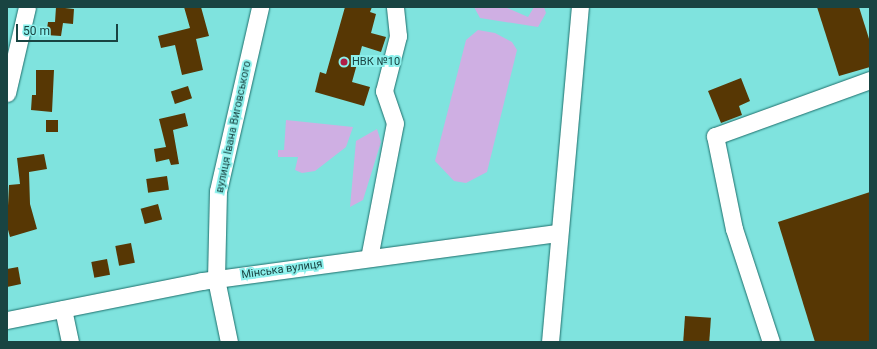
<!DOCTYPE html>
<meta charset="utf-8">
<style>
body{margin:0}
#map{position:relative;width:877px;height:349px;overflow:hidden;background:#7fe3de;font-family:Roboto,sans-serif}
div>[style]{position:absolute}
.green>*{inset:0;background:#cfafe3}
.building>*{inset:0;background:#573704;transform-origin:0 0}
.roads{filter:drop-shadow(0 0 1px #1d6f6c) drop-shadow(0 0 1px #1d6f6c)}
.minor>*{height:17px;margin:-8.5px;padding:0 8.5px;transform-origin:8.5px;border-radius:8.5px;background:#fff}
.dots>*{width:11px;height:11px;translate:-50% -50%;box-sizing:border-box;border:2px solid #8cf0ec;border-radius:50%}
span{translate:-50% -50%;white-space:nowrap;text-align:center;line-height:1.15;-webkit-text-stroke:4px #8cf0ec;paint-order:stroke}
.poi-label{font-size:11px;color:#194442}
.left{translate:0 -50%;text-align:left}
.street-label{font-size:11px;color:#194442}
.frame{position:absolute;inset:0;border:8px solid #194442;pointer-events:none}
.scale{position:absolute;left:16px;top:24px;width:102px;height:18px;box-sizing:border-box;border:2px solid #194442;border-top:0;padding-left:5px;font-size:12px;line-height:14px;white-space:nowrap;color:#194442;-webkit-text-stroke:3px #8cf0ec;paint-order:stroke}
</style>
<div id="map">
<div class="green">
<i style="clip-path:polygon(474px 7px,505px 7px,528px 17px,534px 7px,544px 7px,546px 13px,538px 27px,480px 18px)"></i>
<i style="clip-path:polygon(478px 30px,495px 33px,512px 42px,517px 50px,487px 172px,466px 183px,454px 181px,435px 161px,466px 40px)"></i>
<i style="clip-path:polygon(286px 120px,353px 127px,346px 147px,315px 171px,302px 173px,295px 170px,298px 157px,278px 157px,278px 150px,284px 150px)"></i>
<i style="clip-path:polygon(377px 129px,381px 142px,363px 200px,350px 207px,356px 141px)"></i>
</div>
<div class="building">
<i style="clip-path:polygon(56px 7px,74px 9px,73px 24px,63px 23px,61px 36px,46px 35px,48px 22px,55px 22px)"></i>
<i style="clip-path:polygon(184px 7px,201px 7px,209px 36px,196px 39px,203px 70px,182px 75px,175px 45px,161px 48px,158px 36px,190px 28px)"></i>
<i style="clip-path:polygon(345px 7px,372px 7px,370px 12px,376px 14px,371px 33px,386px 37px,381px 52px,362px 46px,352px 82px,370px 87px,364px 106px,315px 92px,320px 72px,326px 74px)"></i>
<i style="clip-path:polygon(817px 7px,859px 7px,870px 42px,870px 67px,839px 76px)"></i>
<i style="clip-path:polygon(36px 70px,54px 70px,52px 112px,31px 110px,32px 95px,36px 95px)"></i>
<i style="clip-path:polygon(741px 78px,750px 101px,739px 106px,742px 115px,721px 123px,708px 91px)"></i>
<i style="left:188px;top:86px;width:13px;height:18px;rotate:72deg"></i>
<i style="clip-path:polygon(185px 113px,188px 126px,173px 130px,179px 164px,171px 165px,169px 159px,156px 162px,154px 149px,166px 147px,159px 119px)"></i>
<i style="left:46px;top:120px;width:12px;height:12px"></i>
<i style="clip-path:polygon(44px 154px,47px 169px,29px 172px,30px 204px,37px 229px,10px 237px,7px 226px,9px 185px,20px 184px,17px 158px)"></i>
<i style="left:167px;top:176px;width:14px;height:21px;rotate:82deg"></i>
<i style="clip-path:polygon(870px 192px,870px 342px,815px 342px,778px 222px)"></i>
<i style="left:158px;top:204px;width:16px;height:18px;rotate:75deg"></i>
<i style="left:131px;top:243px;width:20px;height:16px;rotate:79deg"></i>
<i style="left:107px;top:259px;width:16px;height:16px;rotate:79deg"></i>
<i style="clip-path:polygon(18px 267px,21px 284px,7px 287px,7px 269px)"></i>
<i style="left:685px;top:316px;width:26px;height:26px;rotate:4deg"></i>
</div>
<div class="roads">
<div class="minor">
<i style="left:7px;top:93px;width:88px;rotate:-76.9deg"></i>
<i style="left:369px;top:258px;width:137px;rotate:-79.1deg"></i>
<i style="left:395px;top:123px;width:34px;rotate:-109deg"></i>
<i style="left:384px;top:91px;width:57px;rotate:-75.7deg"></i>
<i style="left:398px;top:36px;width:29px;rotate:-96deg"></i>
<i style="left:63px;top:309px;width:34px;rotate:78deg"></i>
<i style="left:7px;top:320px;width:199px;rotate:-11.3deg"></i>
<i style="left:202px;top:281px;width:359px;rotate:-7.7deg"></i>
<i style="left:229px;top:342px;width:64px;rotate:-101.7deg"></i>
<i style="left:216px;top:279px;width:88px;rotate:-88.7deg"></i>
<i style="left:218px;top:191px;width:189px;rotate:-77.1deg"></i>
<i style="left:550px;top:342px;width:336px;rotate:-84.9deg"></i>
<i style="left:771px;top:342px;width:119px;rotate:-108.1deg"></i>
<i style="left:734px;top:229px;width:95px;rotate:-101.5deg"></i>
<i style="left:715px;top:136px;width:165px;rotate:-19.9deg"></i>
</div>
</div>
<div class="dots">
<i style="left:344px;top:62px;background:#b01d46"></i>
</div>
<div class="poi-label">
<span class="left" style="left:352px;top:62px">НВК №10</span>
</div>
<div class="street-label">
<span style="left:234px;top:127px;rotate:-78deg">вулиця Івана Виговського</span>
<span style="left:282px;top:270px;rotate:-8deg">Мінська вулиця</span>
</div>
<div class="frame"></div>
<div class="scale">50 m</div>
</div>
